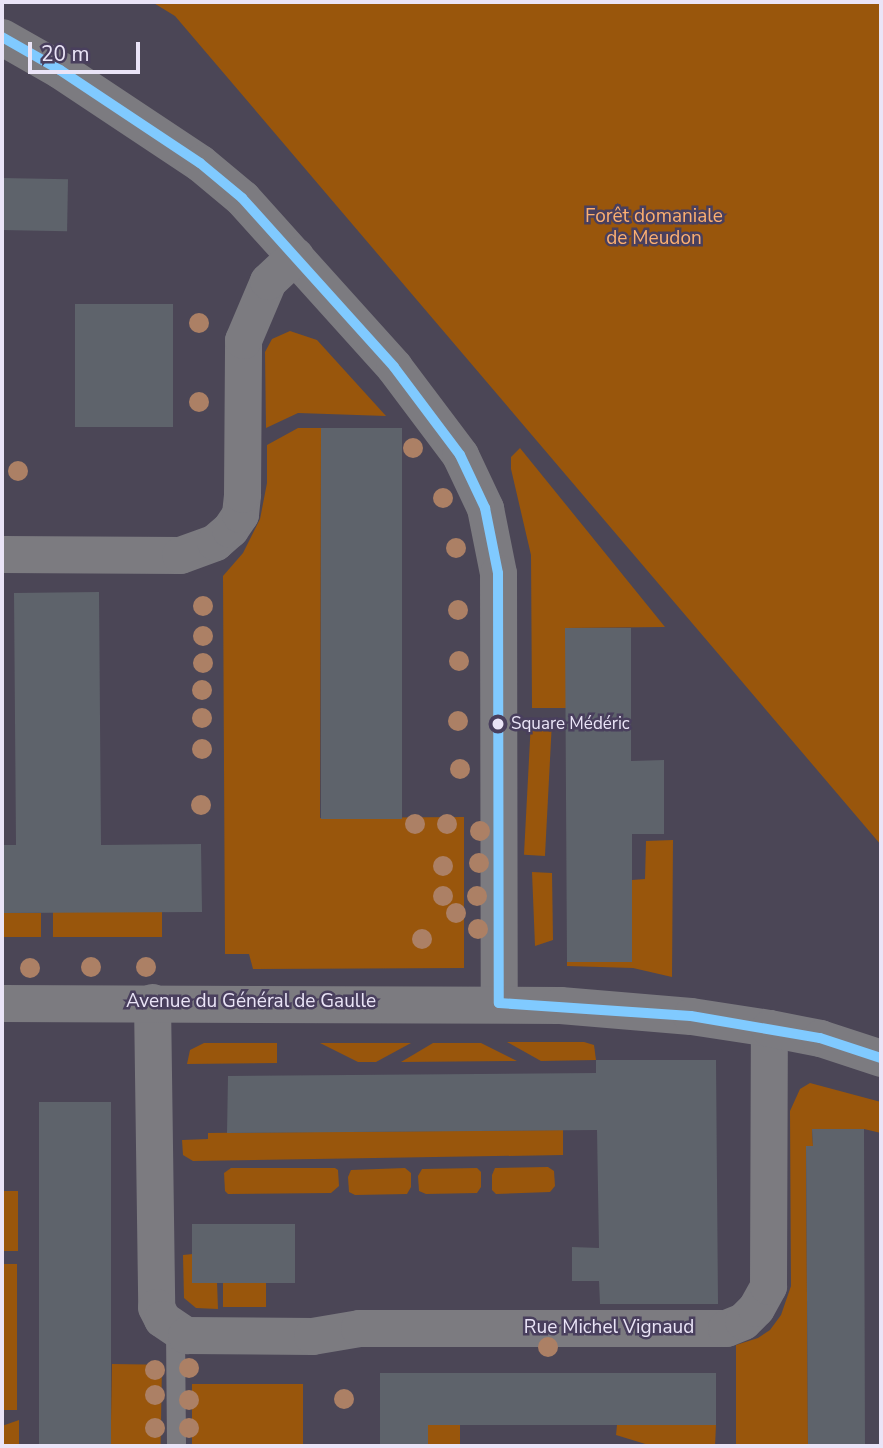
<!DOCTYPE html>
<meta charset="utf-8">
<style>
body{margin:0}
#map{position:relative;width:883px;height:1448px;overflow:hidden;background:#4b4656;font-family:"Nunito Sans",sans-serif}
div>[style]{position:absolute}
.green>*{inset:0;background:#99560c;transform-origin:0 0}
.building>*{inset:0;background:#5e636b;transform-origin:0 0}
.lane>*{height:19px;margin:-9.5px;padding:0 9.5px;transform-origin:9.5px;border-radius:9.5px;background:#7c7b80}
.street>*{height:37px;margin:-18.5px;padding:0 18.5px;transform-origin:18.5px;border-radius:18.5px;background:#7c7b80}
.bus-1>*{height:10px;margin:-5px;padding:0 5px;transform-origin:5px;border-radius:5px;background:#80caff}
.trees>*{width:20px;height:20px;margin:-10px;border-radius:50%;background:#ac8065}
.dots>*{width:19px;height:19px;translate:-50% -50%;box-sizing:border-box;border:4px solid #493f5d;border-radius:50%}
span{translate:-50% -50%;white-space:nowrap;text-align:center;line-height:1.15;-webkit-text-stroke:5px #493f5d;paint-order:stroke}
.bus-label{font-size:17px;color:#eae4f7}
.left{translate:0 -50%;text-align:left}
.park-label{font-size:19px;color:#fcaf71}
.street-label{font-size:19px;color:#eae4f7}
.frame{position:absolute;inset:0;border:4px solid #eae4f7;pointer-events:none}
.scale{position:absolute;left:28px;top:42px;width:112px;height:32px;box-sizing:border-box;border:4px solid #eae4f7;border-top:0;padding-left:9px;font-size:21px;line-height:24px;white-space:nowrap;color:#eae4f7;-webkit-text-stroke:5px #493f5d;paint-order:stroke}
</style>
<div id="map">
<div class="green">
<i style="clip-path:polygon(152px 2px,881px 2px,881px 845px,175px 16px)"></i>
<i style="clip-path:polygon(290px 331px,317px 340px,386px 416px,298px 413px,266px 428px,265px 352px,272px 339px)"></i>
<i style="clip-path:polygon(298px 428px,321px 428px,320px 818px,464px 817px,464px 968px,253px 969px,249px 954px,225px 954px,223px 576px,243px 553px,260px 519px,267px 483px,267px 445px)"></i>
<i style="clip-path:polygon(520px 448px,665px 627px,566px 628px,566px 708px,532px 708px,531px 555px,511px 469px,511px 457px)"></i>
<i style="left:531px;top:721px;width:21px;height:134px;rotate:3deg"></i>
<i style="clip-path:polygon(673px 840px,672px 977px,633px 968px,567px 966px,567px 962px,632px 962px,632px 880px,645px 879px,646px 841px)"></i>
<i style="clip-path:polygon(532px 872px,552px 873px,553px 940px,535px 946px)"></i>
<i style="left:53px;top:912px;width:109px;height:25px"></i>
<i style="left:2px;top:913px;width:39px;height:24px"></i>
<i style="clip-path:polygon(507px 1042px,584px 1042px,594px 1045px,596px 1060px,541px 1061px)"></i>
<i style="clip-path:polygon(204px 1043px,277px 1043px,277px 1063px,187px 1064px,190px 1050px)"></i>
<i style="clip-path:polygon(320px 1043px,411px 1043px,376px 1062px,358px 1062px)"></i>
<i style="clip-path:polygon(433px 1043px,481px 1043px,517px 1061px,401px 1062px)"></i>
<i style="clip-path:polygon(810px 1083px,881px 1102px,881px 1133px,864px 1129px,812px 1129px,813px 1146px,806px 1146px,808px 1446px,736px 1446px,736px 1345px,758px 1338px,770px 1330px,781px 1315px,791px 1286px,790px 1111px,800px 1089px)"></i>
<i style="clip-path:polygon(563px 1130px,563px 1155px,193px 1161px,183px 1155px,182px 1140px,208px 1139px,208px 1133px)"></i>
<i style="clip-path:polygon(548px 1167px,554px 1171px,555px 1186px,550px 1192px,496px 1194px,492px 1190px,492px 1175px,495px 1168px)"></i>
<i style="clip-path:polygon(231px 1168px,335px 1168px,338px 1170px,339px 1186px,331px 1193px,228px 1194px,225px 1191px,224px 1173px)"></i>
<i style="clip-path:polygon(405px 1168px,411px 1173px,411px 1187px,407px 1194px,355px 1195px,349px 1192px,348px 1177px,351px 1170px)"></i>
<i style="clip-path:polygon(477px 1168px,481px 1172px,481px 1187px,477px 1193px,426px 1194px,419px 1191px,418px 1176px,422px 1169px)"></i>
<i style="left:2px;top:1191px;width:16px;height:60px"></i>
<i style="clip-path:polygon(193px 1254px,217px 1282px,218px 1309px,196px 1308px,184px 1298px,183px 1255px)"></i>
<i style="left:2px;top:1264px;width:15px;height:146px"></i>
<i style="left:223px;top:1282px;width:43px;height:25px"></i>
<i style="left:112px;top:1364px;width:50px;height:82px;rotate:1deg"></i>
<i style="left:192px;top:1384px;width:111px;height:62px"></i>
<i style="clip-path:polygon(19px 1420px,19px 1446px,2px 1446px,2px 1426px)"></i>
<i style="left:428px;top:1425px;width:32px;height:21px"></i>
<i style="clip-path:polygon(617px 1425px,716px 1425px,715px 1446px,652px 1446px,616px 1435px)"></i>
</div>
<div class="building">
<i style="left:2px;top:178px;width:66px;height:52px;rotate:1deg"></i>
<i style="left:75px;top:304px;width:98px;height:123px"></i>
<i style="left:321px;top:428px;width:81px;height:391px"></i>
<i style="clip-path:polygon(99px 592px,101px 845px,201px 844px,202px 912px,2px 913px,2px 845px,16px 845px,14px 593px)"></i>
<i style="clip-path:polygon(565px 628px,631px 628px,631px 761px,664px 760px,664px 834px,632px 834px,632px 962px,567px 962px)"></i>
<i style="clip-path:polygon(596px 1060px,716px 1060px,718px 1304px,600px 1304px,599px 1281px,572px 1281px,572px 1247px,599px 1248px,597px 1130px,227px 1133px,228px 1076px,596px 1073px)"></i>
<i style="left:39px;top:1102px;width:72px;height:344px"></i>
<i style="clip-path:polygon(812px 1129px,864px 1129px,865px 1446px,808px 1446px,806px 1146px,813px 1146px)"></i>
<i style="left:192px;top:1224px;width:103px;height:59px"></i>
<i style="clip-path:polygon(380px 1373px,716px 1373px,716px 1425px,428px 1425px,428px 1446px,380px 1446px)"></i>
</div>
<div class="lane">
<i style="left:175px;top:1330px;width:116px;rotate:89.5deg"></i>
</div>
<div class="street">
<i style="left:2px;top:37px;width:67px;rotate:29.6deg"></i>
<i style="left:60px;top:70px;width:168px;rotate:33.6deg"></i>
<i style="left:200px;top:163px;width:55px;rotate:39.8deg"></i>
<i style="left:242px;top:198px;width:227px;rotate:48deg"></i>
<i style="left:394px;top:367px;width:110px;rotate:53.1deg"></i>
<i style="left:460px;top:455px;width:59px;rotate:64.7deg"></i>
<i style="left:485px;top:508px;width:66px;rotate:78.7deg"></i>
<i style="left:498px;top:573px;width:430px;rotate:89.9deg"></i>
<i style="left:2px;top:554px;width:178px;rotate:0.3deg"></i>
<i style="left:180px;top:555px;width:37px;rotate:-20deg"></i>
<i style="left:215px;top:542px;width:20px;rotate:-41deg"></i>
<i style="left:230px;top:529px;width:18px;rotate:-56deg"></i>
<i style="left:240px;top:514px;width:20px;rotate:-84deg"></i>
<i style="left:242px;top:494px;width:154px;rotate:-89.6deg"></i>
<i style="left:243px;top:340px;width:64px;rotate:-67deg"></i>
<i style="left:268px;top:281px;width:37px;rotate:-43deg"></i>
<i style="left:152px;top:1002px;width:305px;rotate:89.2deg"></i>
<i style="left:156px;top:1307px;width:13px;rotate:63deg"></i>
<i style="left:162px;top:1319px;width:29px;rotate:34deg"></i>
<i style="left:186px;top:1335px;width:126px;rotate:0.5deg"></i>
<i style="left:312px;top:1336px;width:48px;rotate:-9.7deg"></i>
<i style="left:359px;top:1328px;width:367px"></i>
<i style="left:726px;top:1328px;width:18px;rotate:-22deg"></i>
<i style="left:743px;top:1321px;width:18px;rotate:-45deg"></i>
<i style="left:756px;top:1308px;width:25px;rotate:-61deg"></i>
<i style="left:768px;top:1286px;width:258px;rotate:-89.8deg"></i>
<i style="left:2px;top:1003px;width:558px;rotate:0.21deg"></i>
<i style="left:560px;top:1005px;width:131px;rotate:4.8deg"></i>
<i style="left:691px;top:1016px;width:79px;rotate:8.7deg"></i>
<i style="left:769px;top:1028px;width:52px;rotate:11.1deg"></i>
<i style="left:820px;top:1038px;width:64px;rotate:18.2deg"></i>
</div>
<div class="bus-1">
<i style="left:2px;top:37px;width:67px;rotate:29.6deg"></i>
<i style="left:60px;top:70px;width:168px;rotate:33.6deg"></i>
<i style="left:200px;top:163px;width:55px;rotate:39.8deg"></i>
<i style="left:242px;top:198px;width:227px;rotate:48deg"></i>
<i style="left:394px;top:367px;width:110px;rotate:53.1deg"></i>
<i style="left:460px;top:455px;width:59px;rotate:64.7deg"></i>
<i style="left:485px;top:508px;width:66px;rotate:78.7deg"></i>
<i style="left:498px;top:573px;width:430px;rotate:89.9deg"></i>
<i style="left:499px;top:1003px;width:192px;rotate:3.9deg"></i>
<i style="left:691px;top:1016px;width:131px;rotate:9.7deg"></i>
<i style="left:820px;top:1038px;width:64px;rotate:18.2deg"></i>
</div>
<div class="trees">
<i style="left:199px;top:323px"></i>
<i style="left:199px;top:402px"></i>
<i style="left:413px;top:448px"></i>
<i style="left:18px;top:471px"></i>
<i style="left:443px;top:498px"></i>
<i style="left:456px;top:548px"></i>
<i style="left:203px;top:606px"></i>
<i style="left:458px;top:610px"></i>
<i style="left:203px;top:636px"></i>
<i style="left:459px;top:661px"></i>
<i style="left:203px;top:663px"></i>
<i style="left:202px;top:690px"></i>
<i style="left:202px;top:718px"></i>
<i style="left:458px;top:721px"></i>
<i style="left:202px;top:749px"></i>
<i style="left:460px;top:769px"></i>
<i style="left:201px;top:805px"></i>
<i style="left:415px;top:824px"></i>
<i style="left:447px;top:824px"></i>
<i style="left:480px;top:831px"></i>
<i style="left:479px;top:863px"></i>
<i style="left:443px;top:866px"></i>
<i style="left:443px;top:896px"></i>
<i style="left:477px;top:896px"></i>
<i style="left:456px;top:913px"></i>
<i style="left:478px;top:929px"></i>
<i style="left:422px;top:939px"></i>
<i style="left:91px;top:967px"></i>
<i style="left:146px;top:967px"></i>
<i style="left:30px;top:968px"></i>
<i style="left:548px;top:1347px"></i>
<i style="left:189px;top:1368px"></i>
<i style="left:155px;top:1370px"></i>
<i style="left:155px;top:1395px"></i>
<i style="left:344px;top:1399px"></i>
<i style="left:189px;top:1400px"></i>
<i style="left:155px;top:1428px"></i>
<i style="left:189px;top:1428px"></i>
</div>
<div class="dots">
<i style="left:498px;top:724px;background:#eae4f7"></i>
</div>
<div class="bus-label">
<span class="left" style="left:511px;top:724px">Square Médéric</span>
</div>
<div class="park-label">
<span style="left:654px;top:228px">Forêt domaniale<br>de Meudon</span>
</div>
<div class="street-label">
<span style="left:251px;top:1002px">Avenue du Général de Gaulle</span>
<span style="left:609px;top:1328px">Rue Michel Vignaud</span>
</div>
<div class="frame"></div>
<div class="scale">20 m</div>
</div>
